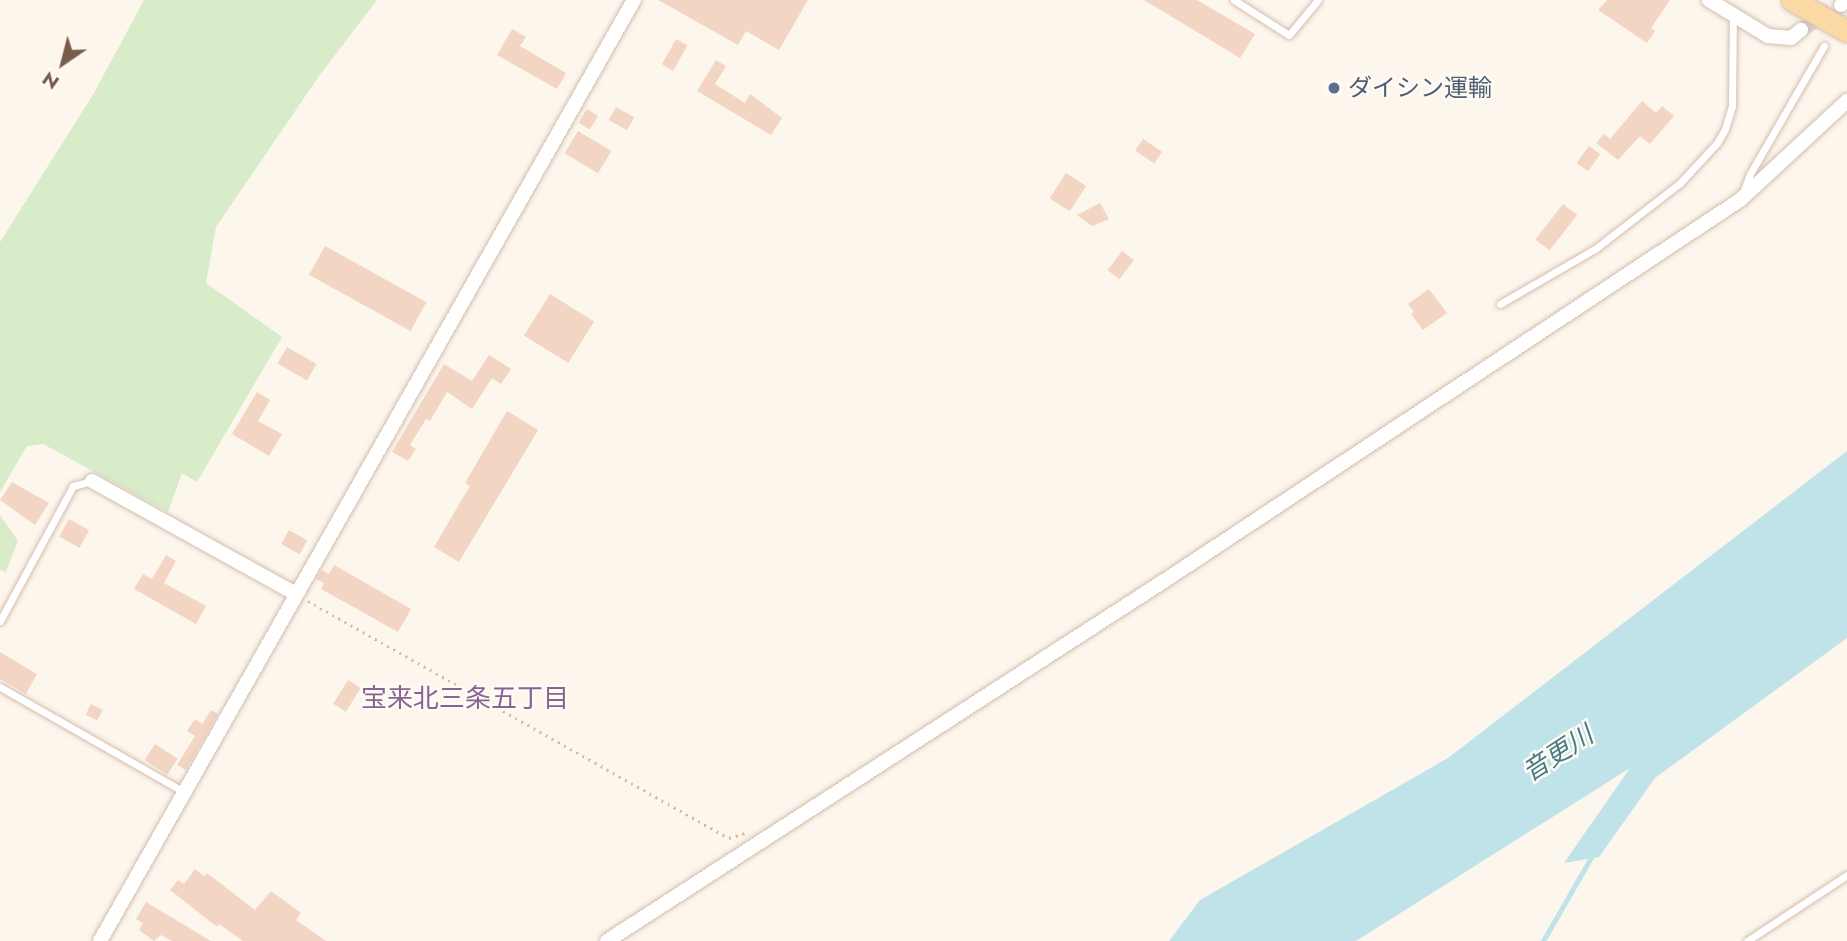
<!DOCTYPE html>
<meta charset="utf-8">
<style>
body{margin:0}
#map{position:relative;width:1847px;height:941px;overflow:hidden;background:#fdf6ec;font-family:Jost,"Noto Sans JP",sans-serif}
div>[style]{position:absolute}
.green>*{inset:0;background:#d8ecc9}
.water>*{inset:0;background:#bfe3e8}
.stream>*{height:4.5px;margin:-2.25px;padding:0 2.25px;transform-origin:2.25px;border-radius:2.25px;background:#bfe3e8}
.building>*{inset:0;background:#f3d5c3;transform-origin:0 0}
.minor-tunnel>*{height:14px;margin-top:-7px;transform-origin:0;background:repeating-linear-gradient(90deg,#dcd0c4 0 14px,transparent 0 21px)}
.path>*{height:2.5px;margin-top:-1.25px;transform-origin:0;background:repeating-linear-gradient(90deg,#d9b8a5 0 2px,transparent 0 7px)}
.roads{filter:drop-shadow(0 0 2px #d1beb0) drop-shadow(0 0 2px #d1beb0)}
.service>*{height:7px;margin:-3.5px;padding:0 3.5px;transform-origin:3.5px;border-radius:3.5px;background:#fff}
.minor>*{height:14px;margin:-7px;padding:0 7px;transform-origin:7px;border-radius:7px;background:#fff}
.primary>*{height:21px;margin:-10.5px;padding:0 10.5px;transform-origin:10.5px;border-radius:10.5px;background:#fbd9a5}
.dots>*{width:19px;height:19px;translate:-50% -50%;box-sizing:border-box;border:4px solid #fffaf3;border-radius:50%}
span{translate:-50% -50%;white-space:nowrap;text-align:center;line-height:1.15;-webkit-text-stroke:5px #fffaf3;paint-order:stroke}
.service-label{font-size:24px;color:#4e5e75}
.left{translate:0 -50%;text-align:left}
.neighbourhood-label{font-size:26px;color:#846695}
.water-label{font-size:26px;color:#437c86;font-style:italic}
.north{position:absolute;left:28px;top:28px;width:70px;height:70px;-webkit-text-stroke:5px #fffaf3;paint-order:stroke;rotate:215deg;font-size:19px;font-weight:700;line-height:28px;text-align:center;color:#7a5c4d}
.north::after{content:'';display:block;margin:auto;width:24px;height:32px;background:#7a5c4d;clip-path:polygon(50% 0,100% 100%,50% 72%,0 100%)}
</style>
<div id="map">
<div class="green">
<i style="clip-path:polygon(144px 0,377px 0,319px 76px,216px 227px,206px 283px,282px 337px,197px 482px,182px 473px,168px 512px,43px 444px,27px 446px,0 492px,0 242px,94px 93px)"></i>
<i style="clip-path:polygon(0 515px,18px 541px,6px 572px,0 570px)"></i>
</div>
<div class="water">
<i style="clip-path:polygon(1847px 451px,1847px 638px,1655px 778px,1599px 857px,1564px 863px,1630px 768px,1356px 941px,1169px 941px,1200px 900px,1448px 758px)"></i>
</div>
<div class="stream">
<i style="left:1543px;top:941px;width:100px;rotate:-60.1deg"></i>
</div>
<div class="building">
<i style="clip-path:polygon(658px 0,808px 0,779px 50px,746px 31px,738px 45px)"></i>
<i style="clip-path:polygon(1144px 0,1197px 0,1255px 34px,1240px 58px)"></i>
<i style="clip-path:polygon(1607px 0,1670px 0,1651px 28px,1655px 31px,1647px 43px,1598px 10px)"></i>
<i style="clip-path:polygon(512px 29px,526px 37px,520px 46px,566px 73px,557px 89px,497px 55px)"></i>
<i style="left:676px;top:39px;width:13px;height:29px;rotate:29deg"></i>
<i style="clip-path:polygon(716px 60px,726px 66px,715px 84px,745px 103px,750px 94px,782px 118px,771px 135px,697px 91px)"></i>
<i style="clip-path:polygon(1642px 101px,1656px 113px,1662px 106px,1674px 116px,1650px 144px,1640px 136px,1618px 160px,1596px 143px,1604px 134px,1610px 139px)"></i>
<i style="left:616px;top:107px;width:21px;height:15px;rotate:29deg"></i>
<i style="left:587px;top:109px;width:13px;height:16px;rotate:32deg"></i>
<i style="left:578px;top:131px;width:39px;height:26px;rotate:31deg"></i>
<i style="left:1143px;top:139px;width:23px;height:14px;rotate:34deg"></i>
<i style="left:1589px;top:146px;width:14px;height:21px;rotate:36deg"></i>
<i style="left:1066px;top:173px;width:24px;height:30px;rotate:33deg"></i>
<i style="clip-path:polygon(1100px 203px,1109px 219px,1092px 226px,1077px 215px)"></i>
<i style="left:1563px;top:204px;width:18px;height:45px;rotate:38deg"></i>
<i style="left:325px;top:246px;width:116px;height:33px;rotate:29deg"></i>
<i style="left:1122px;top:251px;width:15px;height:24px;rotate:37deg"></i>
<i style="clip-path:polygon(1429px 289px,1447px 313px,1423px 330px,1411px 314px,1414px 312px,1408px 304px)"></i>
<i style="left:550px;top:294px;width:52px;height:49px;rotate:32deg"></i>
<i style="left:287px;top:347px;width:34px;height:19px;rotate:30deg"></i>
<i style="clip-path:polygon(489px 355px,511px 369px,501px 384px,492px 378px,472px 409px,447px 392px,430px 421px,426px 419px,410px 445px,416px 449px,408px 461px,392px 452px,444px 364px,472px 381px)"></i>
<i style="clip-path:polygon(257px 392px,270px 400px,258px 421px,282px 434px,269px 456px,232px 434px)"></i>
<i style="clip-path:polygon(507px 411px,538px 430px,459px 562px,434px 547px,470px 486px,465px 483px)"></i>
<i style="clip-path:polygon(12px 482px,49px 503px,35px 525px,0 500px)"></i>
<i style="left:69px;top:519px;width:23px;height:20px;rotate:29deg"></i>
<i style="left:289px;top:530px;width:21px;height:16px;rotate:29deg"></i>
<i style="clip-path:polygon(166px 555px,176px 561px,164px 583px,206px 606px,196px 624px,134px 589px,143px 574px,152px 579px)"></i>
<i style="clip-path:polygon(334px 565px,411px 609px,398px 632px,321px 589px,324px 583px,316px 579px,322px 570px,329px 574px)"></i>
<i style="clip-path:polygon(0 652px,37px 674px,26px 694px,0 679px)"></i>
<i style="left:348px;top:680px;width:15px;height:28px;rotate:32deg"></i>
<i style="left:91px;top:704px;width:13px;height:12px;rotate:27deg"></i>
<i style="clip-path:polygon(211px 710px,218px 714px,186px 770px,177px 765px,195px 736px,187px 731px,195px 719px,202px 724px)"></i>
<i style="left:155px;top:744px;width:27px;height:19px;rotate:33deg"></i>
<i style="clip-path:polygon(195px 869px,204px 876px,207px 873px,255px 910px,271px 891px,301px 913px,296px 920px,326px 941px,243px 941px,219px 924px,217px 927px,170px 890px,178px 880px,184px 884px)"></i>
<i style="clip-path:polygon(146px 902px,211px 941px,172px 941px,161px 935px,154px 941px,139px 930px,143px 923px,136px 919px)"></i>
</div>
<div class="minor-tunnel">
<i style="left:1801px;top:30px;width:47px;rotate:-32deg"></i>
</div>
<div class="path">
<i style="left:308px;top:601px;width:483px;rotate:29.4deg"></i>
<i style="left:729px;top:838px;width:17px;rotate:-17deg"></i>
</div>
<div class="roads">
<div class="service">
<i style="left:1234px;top:0;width:65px;rotate:32.5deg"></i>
<i style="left:1289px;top:35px;width:45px;rotate:-50.4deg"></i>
<i style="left:1743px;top:193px;width:20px;rotate:-70deg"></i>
<i style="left:1750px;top:174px;width:148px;rotate:-60deg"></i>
<i style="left:1500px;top:304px;width:110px;rotate:-30.1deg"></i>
<i style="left:1595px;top:249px;width:108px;rotate:-37.8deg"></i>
<i style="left:1680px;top:183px;width:54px;rotate:-47.2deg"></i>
<i style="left:1717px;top:143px;width:16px;rotate:-60deg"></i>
<i style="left:1725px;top:129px;width:24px;rotate:-73deg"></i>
<i style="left:1732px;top:106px;width:90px;rotate:-89.4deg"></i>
<i style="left:0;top:621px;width:153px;rotate:-61.6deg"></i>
<i style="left:73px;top:486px;width:20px;rotate:-15deg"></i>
<i style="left:0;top:687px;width:212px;rotate:29.7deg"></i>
<i style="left:1747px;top:941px;width:120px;rotate:-33.4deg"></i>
</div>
<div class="minor">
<i style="left:1709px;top:0;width:69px;rotate:31.4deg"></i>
<i style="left:1768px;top:36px;width:23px;rotate:5deg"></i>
<i style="left:1791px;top:38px;width:13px;rotate:-39deg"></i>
<i style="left:1841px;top:5px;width:7px;rotate:-45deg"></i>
<i style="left:92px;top:481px;width:233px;rotate:29deg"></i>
<i style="left:100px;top:941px;width:1082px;rotate:-60.43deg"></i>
<i style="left:607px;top:941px;width:667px;rotate:-32.88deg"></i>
<i style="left:1167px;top:579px;width:687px;rotate:-33.48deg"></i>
<i style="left:1740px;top:200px;width:146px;rotate:-42.8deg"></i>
</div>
<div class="primary">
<i style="left:1792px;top:0;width:63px;rotate:29.4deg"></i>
</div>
</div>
<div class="dots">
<i style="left:1334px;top:88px;background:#5c6f8a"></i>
</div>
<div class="service-label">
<span class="left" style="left:1348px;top:88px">ダイシン運輸</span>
</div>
<div class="neighbourhood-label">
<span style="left:465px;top:699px">宝来北三条五丁目</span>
</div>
<div class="water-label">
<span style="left:1558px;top:754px;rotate:-33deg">音更川</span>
</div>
<div class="north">N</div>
</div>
